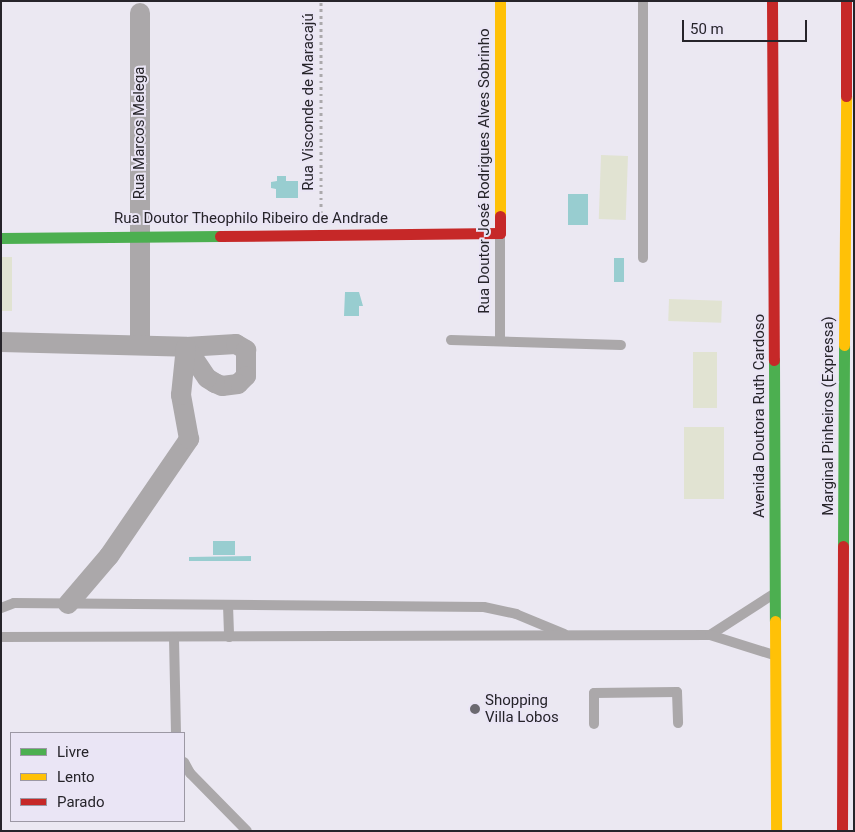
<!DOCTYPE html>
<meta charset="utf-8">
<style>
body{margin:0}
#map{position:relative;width:855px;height:832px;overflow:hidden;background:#ebe8f2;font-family:Roboto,sans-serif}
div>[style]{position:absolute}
.green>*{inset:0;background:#e1e3d2;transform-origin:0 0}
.water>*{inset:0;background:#98cdd0;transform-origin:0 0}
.path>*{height:3px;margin-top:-1.5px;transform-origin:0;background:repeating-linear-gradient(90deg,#aba9ac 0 2.5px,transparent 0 6.5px)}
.lane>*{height:10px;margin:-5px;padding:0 5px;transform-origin:5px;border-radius:5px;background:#aba8aa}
.street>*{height:20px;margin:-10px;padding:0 10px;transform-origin:10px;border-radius:10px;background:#aba8aa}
.fast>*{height:11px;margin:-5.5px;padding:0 5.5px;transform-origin:5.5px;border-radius:5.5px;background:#4caf50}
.slow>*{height:11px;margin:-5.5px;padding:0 5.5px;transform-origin:5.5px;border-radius:5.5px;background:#ffc107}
.jam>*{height:11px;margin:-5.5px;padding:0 5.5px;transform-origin:5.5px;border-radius:5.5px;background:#c62828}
.dots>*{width:14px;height:14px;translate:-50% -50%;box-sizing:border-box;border:2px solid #eae5f5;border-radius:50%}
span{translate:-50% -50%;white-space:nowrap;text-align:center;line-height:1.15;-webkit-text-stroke:4px #eae5f5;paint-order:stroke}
.street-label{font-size:15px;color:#26242a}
.poi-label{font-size:15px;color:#26242a}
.left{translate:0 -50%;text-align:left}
.frame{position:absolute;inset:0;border:2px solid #26242a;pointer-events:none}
.legend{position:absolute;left:10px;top:732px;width:175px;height:90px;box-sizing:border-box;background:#eae5f5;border:1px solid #9c98a4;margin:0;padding:6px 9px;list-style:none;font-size:15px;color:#26242a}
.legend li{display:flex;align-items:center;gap:10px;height:25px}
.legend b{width:25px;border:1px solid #9c98a4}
.scale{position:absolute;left:682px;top:20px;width:125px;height:22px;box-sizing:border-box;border:2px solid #26242a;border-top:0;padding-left:6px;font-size:15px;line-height:18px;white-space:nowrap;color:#26242a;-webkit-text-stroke:4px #eae5f5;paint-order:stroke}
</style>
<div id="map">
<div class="green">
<i style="left:601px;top:155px;width:27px;height:64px;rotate:2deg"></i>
<i style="left:1px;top:257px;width:11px;height:54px"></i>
<i style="left:669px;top:299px;width:53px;height:22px;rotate:2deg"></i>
<i style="left:693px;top:352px;width:24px;height:56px"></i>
<i style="left:684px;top:427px;width:40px;height:72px"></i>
</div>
<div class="water">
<i style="clip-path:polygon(277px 176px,286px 176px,286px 181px,298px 181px,298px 198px,276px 198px,276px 189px,271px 188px,271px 182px,277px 181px)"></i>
<i style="left:568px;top:194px;width:20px;height:31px"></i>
<i style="left:614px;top:258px;width:10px;height:24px"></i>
<i style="clip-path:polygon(345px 292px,359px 292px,363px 306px,359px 306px,359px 316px,344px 316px)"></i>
<i style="left:213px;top:541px;width:22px;height:14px"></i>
<i style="clip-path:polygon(251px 556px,251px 561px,189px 561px,189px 557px)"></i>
</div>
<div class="path">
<i style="left:321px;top:213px;width:212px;rotate:-90deg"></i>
</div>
<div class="lane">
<i style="left:643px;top:258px;width:257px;rotate:-90deg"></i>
<i style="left:451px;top:340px;width:170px;rotate:1.7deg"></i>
<i style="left:500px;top:341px;width:106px;rotate:-90deg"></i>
<i style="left:228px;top:605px;width:32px;rotate:88deg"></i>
<i style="left:1px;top:608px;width:14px;rotate:-21deg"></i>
<i style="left:14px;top:603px;width:470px;rotate:0.5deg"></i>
<i style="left:484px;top:607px;width:33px;rotate:12deg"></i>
<i style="left:516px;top:614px;width:52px;rotate:22.6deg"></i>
<i style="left:710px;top:635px;width:74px;rotate:-32.8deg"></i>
<i style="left:1px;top:637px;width:709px;rotate:-0.16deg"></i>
<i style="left:710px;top:635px;width:67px;rotate:17.4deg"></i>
<i style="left:174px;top:638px;width:95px;rotate:88.8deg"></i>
<i style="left:594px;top:724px;width:31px;rotate:-90deg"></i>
<i style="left:594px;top:693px;width:83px;rotate:-0.7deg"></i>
<i style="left:677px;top:692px;width:31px;rotate:88deg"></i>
<i style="left:184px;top:762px;width:13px;rotate:61deg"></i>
<i style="left:190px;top:773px;width:81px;rotate:45.5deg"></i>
</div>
<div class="street">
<i style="left:140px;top:13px;width:330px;rotate:90deg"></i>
<i style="left:1px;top:342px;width:185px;rotate:1.5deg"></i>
<i style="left:186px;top:347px;width:50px;rotate:-3.4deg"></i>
<i style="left:236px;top:344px;width:12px;rotate:31deg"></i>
<i style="left:246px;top:350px;width:26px;rotate:90deg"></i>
<i style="left:246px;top:376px;width:11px;rotate:135deg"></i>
<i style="left:238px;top:384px;width:16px;rotate:173deg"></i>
<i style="left:222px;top:386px;width:8px;rotate:-157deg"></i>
<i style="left:215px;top:383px;width:9px;rotate:-148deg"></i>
<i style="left:207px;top:378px;width:37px;rotate:-124deg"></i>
<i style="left:68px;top:604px;width:63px;rotate:-49.5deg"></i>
<i style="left:109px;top:556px;width:142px;rotate:-55.6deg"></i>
<i style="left:189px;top:439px;width:45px;rotate:-100.3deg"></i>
<i style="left:181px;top:395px;width:48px;rotate:-84.1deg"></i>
</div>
<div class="fast">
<i style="left:1px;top:238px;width:219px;rotate:-0.5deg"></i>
<i style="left:774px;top:360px;width:261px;rotate:89.8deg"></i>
<i style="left:843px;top:546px;width:201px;rotate:-89.7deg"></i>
</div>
<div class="slow">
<i style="left:500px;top:1px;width:215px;rotate:90deg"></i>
<i style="left:844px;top:345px;width:249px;rotate:-89.5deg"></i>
<i style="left:775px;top:621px;width:210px;rotate:89.7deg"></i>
</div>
<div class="jam">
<i style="left:772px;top:1px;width:359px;rotate:89.7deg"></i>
<i style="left:846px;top:96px;width:95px;rotate:-90deg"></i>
<i style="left:220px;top:236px;width:280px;rotate:-0.6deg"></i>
<i style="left:500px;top:233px;width:17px;rotate:-90deg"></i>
<i style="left:842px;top:831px;width:285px;rotate:-89.8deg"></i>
</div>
<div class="dots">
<i style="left:475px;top:709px;background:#6b6970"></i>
</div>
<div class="street-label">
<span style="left:309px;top:102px;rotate:-90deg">Rua Visconde de Maracajú</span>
<span style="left:140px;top:133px;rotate:-90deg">Rua Marcos Melega</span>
<span style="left:485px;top:171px;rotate:-90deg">Rua Doutor José Rodrigues Alves Sobrinho</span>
<span style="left:251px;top:219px">Rua Doutor Theophilo Ribeiro de Andrade</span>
<span style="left:760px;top:416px;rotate:-90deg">Avenida Doutora Ruth Cardoso</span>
<span style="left:829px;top:416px;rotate:-90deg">Marginal Pinheiros (Expressa)</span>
</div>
<div class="poi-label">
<span class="left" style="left:485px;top:709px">Shopping<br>Villa Lobos</span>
</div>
<div class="frame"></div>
<ul class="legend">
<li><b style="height:6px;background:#4caf50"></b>Livre</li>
<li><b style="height:6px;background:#ffc107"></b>Lento</li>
<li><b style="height:6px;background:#c62828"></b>Parado</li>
</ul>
<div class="scale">50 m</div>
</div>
